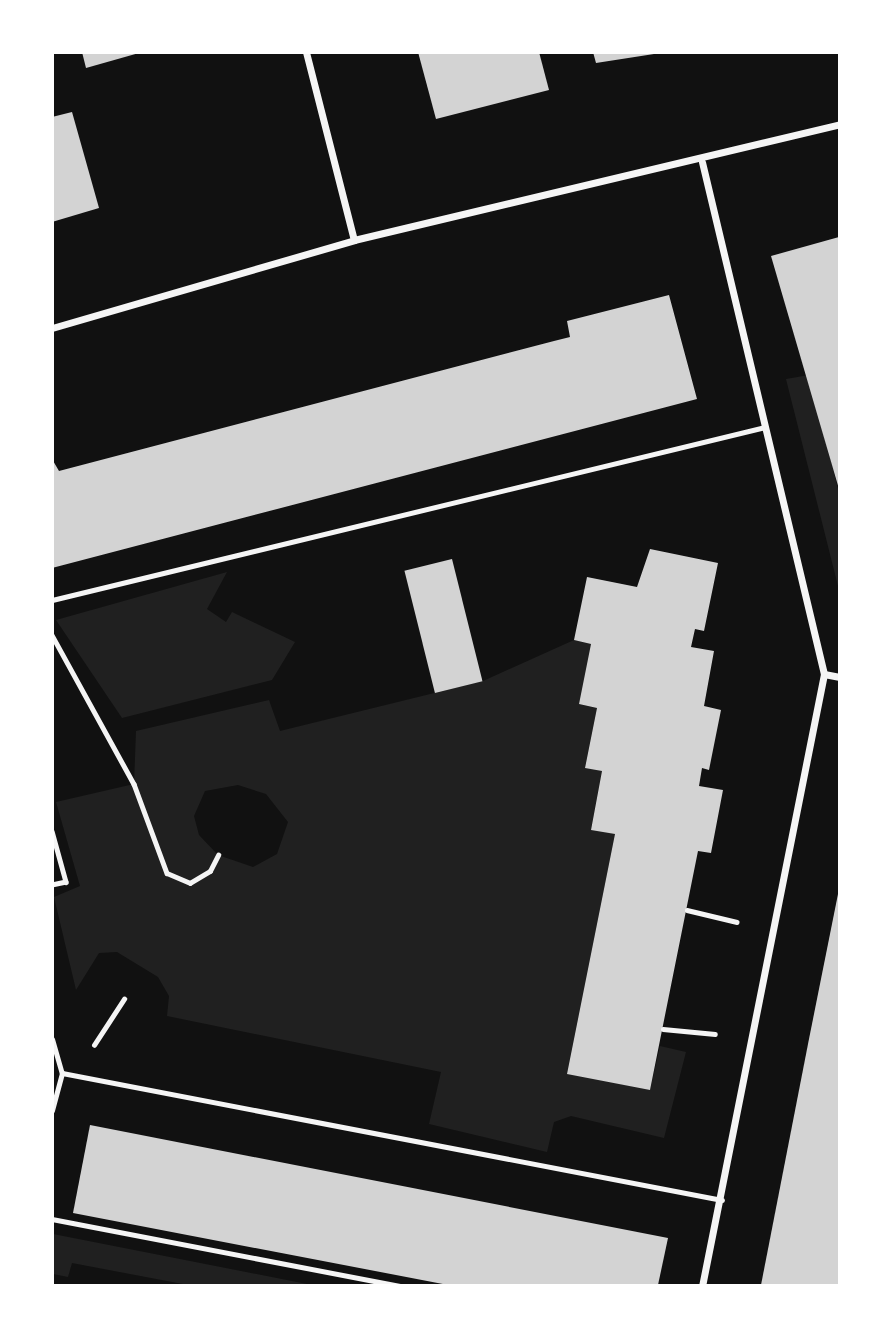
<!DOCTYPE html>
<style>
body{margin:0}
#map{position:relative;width:892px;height:1338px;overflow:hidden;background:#111;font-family:"Open Sans",sans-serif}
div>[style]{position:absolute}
.green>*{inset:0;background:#202020}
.building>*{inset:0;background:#d3d3d3;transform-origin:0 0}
.path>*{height:4.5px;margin:-2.25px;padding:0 2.25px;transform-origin:2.25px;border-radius:2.25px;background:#f5f5f5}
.service>*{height:5px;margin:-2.5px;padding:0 2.5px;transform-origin:2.5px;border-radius:2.5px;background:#f5f5f5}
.minor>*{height:7px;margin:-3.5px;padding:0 3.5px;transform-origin:3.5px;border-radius:3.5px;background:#f5f5f5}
span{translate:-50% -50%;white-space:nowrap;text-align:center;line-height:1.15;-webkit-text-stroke:5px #fff;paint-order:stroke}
.frame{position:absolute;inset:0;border:54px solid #fff;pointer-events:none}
</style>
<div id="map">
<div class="green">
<i style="clip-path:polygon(809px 375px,839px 493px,839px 590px,786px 379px)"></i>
<i style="clip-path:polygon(227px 572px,207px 609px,226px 622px,232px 612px,295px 642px,272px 680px,122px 718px,56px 620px)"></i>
<i style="clip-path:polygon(evenodd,574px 640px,591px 644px,579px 704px,597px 708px,585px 767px,602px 771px,591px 829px,615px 834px,567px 1073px,650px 1090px,660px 1046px,686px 1052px,664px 1138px,571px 1116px,554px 1122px,547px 1152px,429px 1124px,441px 1072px,167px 1016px,169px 996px,158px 977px,117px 952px,99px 953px,76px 990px,54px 897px,80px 886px,56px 802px,134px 784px,136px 731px,269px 700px,280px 731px,483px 681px,574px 640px,238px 785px,266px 794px,288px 822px,277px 854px,253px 867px,218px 855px,199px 835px,194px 816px,205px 791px,238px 785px)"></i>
<i style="clip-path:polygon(53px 1234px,312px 1285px,188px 1285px,72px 1263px,68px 1277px,53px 1274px)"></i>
</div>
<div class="building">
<i style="clip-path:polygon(82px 52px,139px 52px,139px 53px,86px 68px)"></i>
<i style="clip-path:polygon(418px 52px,539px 52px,549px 90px,436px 119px)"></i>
<i style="clip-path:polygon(593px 52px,654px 52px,654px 54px,596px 63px)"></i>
<i style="clip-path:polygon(72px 112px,99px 208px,52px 222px,52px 117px)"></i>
<i style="clip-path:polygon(839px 237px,839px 489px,771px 256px)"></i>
<i style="clip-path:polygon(669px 295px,697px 399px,52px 568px,52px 459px,59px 471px,554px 341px,570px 337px,567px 321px)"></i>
<i style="clip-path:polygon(650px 549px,718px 563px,704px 631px,695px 629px,691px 647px,714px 651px,704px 706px,721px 710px,709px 770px,702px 768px,699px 786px,723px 790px,711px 853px,698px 851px,650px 1090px,567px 1074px,615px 834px,591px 830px,602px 771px,585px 768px,597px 708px,579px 704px,591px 644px,574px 640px,587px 577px,637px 587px)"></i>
<i style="left:452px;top:559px;width:126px;height:49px;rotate:76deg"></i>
<i style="clip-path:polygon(838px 894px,839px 1285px,761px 1285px,808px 1044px)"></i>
<i style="clip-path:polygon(90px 1125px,668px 1238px,658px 1285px,448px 1285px,73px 1213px)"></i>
</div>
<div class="path">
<i style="left:52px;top:635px;width:170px;rotate:61.2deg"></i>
<i style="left:134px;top:784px;width:95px;rotate:69.7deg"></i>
<i style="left:167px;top:873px;width:25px;rotate:23deg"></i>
<i style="left:190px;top:883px;width:23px;rotate:-31deg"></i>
<i style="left:210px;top:871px;width:18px;rotate:-63deg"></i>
<i style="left:52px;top:831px;width:53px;rotate:74.6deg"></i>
<i style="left:66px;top:882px;width:14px;rotate:168deg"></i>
<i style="left:687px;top:910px;width:51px;rotate:13.5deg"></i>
<i style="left:663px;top:1029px;width:52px;rotate:5.5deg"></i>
<i style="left:94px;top:1045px;width:55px;rotate:-56.9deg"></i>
<i style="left:52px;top:1219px;width:354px;rotate:10.9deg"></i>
</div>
<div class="service">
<i style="left:52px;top:600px;width:734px;rotate:-13.64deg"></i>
<i style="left:52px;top:1039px;width:35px;rotate:74deg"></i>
<i style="left:62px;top:1073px;width:39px;rotate:105deg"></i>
<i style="left:62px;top:1073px;width:672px;rotate:10.89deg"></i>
</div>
<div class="minor">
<i style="left:306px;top:52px;width:194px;rotate:75.7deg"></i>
<i style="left:702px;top:162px;width:526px;rotate:76.6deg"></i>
<i style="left:824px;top:674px;width:624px;rotate:101.27deg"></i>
<i style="left:52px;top:328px;width:315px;rotate:-16.2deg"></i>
<i style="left:354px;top:240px;width:500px;rotate:-13.4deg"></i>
<i style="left:824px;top:674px;width:16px;rotate:11deg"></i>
</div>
<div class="frame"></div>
</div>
